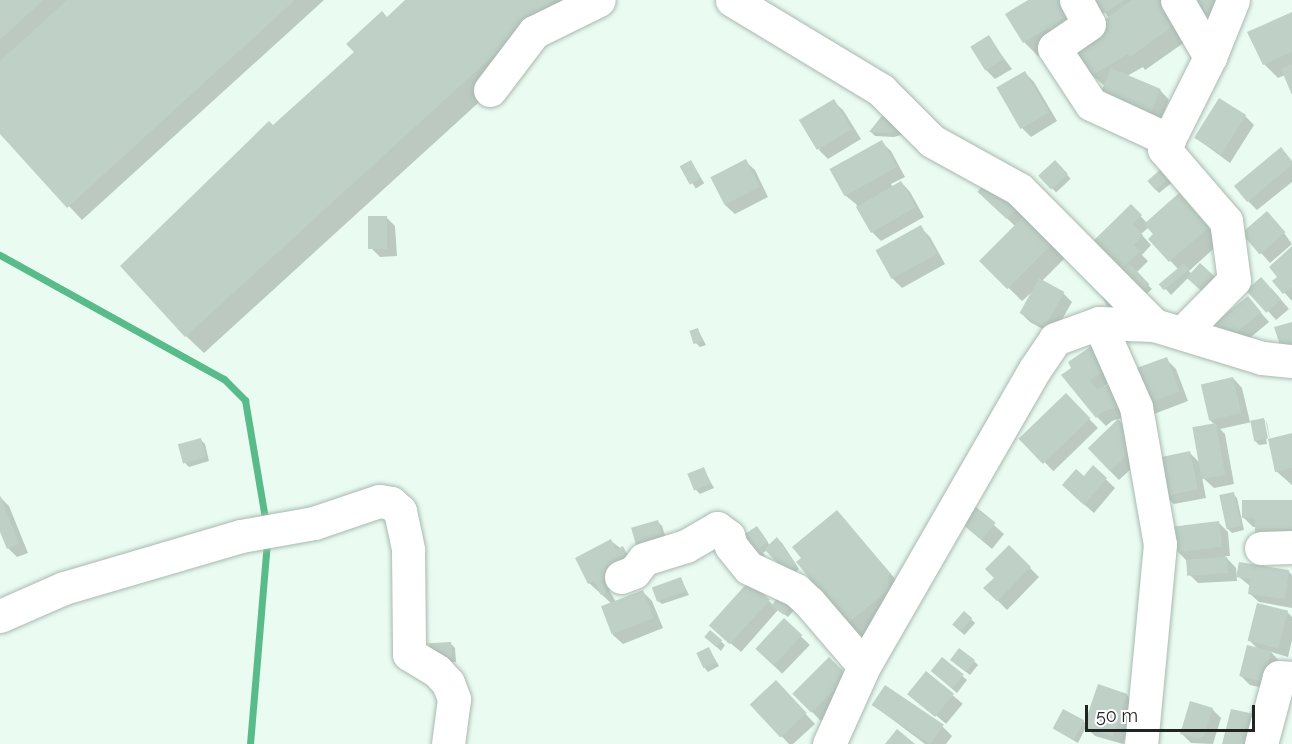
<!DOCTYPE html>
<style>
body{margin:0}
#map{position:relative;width:1292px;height:744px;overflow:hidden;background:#eafcf1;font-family:Raleway,sans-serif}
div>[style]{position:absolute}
.shadow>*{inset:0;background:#0003;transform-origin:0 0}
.stream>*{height:7px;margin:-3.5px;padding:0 3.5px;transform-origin:3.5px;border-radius:3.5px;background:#59bb8a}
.building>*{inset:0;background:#bfd0c6;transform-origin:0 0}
.roads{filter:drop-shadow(0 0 2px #a8b9af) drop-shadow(0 0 2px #a8b9af)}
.minor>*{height:33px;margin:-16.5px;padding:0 16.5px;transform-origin:16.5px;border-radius:16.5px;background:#fff}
span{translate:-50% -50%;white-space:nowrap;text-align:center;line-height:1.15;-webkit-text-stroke:6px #fff;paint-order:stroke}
.scale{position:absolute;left:1085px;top:705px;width:170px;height:27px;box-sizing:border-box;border:3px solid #1f2521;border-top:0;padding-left:8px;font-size:18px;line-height:21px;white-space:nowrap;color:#1f2521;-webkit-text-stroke:4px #fff;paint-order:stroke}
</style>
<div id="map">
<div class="shadow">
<i style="clip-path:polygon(0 0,324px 0,82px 220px,0 132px)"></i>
<i style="clip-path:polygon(407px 0,591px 0,204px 353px,186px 336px,273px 127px,356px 52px)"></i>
<i style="clip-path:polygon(1031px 0,1060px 42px,1038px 56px,1024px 42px,1007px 15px)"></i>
<i style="clip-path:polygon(1096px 0,1166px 0,1192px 37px,1145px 70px,1143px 67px,1127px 76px,1160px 90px,1169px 100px,1156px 131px,1092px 75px,1109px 18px)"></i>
<i style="clip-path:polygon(1292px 14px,1292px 91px,1285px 75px,1278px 78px,1264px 64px)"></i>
<i style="clip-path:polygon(988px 37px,1012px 69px,995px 79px,986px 70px)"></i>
<i style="clip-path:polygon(1025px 73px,1034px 82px,1057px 121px,1031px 137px,1021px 127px,999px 88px)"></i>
<i style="clip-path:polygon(833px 101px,843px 110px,861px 139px,828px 159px,819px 150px)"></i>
<i style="clip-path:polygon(889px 109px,914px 131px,894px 137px,875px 136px,871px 132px)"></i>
<i style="clip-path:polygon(1245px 116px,1254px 125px,1230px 163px,1196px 138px)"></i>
<i style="clip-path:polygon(881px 142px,891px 151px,905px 177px,891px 184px,893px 187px,901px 182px,910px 192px,924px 217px,881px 241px,871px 231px,856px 204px,846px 196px,831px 170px)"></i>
<i style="clip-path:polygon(745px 161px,755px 170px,768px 197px,735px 214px,725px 205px)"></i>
<i style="clip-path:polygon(1292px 161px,1292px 182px,1257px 210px,1248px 201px)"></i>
<i style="left:691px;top:162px;width:25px;height:10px;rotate:58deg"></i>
<i style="left:1055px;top:162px;width:23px;height:20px;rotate:47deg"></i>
<i style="clip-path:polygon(1167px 173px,1174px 181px,1159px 193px,1155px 189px)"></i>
<i style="clip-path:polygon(991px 179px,1066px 257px,1042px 281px,1063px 293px,1072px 302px,1053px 335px,1030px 322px,1021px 313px,1032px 292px,1022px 301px,981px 261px,1016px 227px,979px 191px)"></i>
<i style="clip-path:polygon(1131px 206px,1147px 223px,1192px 209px,1221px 242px,1189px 271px,1192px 274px,1171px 295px,1163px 286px,1179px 270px,1150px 239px,1156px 234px,1149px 227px,1141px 234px,1151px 245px,1142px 255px,1148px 261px,1136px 273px,1152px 289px,1141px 299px,1119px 277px)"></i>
<i style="clip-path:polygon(386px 217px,395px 226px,397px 256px,380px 257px,371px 248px)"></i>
<i style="clip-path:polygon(1276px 222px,1292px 244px,1270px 263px,1243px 233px)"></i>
<i style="clip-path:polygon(920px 227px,930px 237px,945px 264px,902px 288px,893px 279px,878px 251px)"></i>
<i style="clip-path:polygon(1292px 248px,1292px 301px,1274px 281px,1279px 277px)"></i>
<i style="clip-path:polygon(1096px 285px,1125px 306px,1108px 314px,1107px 306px)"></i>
<i style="clip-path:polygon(1271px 288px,1289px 309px,1276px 320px,1249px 290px)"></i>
<i style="clip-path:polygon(1248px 298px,1269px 322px,1238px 348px,1229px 339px)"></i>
<i style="clip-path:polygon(698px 330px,706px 345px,700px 347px,696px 343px)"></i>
<i style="clip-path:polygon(1166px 359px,1176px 369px,1188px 401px,1154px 414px,1145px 405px)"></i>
<i style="clip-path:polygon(1070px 363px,1120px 376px,1102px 388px,1134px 414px,1112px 421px,1106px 426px,1097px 417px)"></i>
<i style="clip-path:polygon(1233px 378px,1242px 388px,1250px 422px,1263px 419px,1267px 423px,1270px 440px,1292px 435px,1292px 485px,1276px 471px,1266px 422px,1263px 422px,1267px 444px,1259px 445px,1255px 441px,1252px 422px,1220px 429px,1225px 434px,1234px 484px,1214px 488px,1202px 477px,1206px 498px,1174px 504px,1164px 495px,1190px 453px,1201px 464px,1215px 425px,1210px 420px)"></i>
<i style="left:1066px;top:395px;width:46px;height:62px;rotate:46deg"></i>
<i style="clip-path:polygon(1118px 421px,1148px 453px,1119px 480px,1110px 471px)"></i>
<i style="clip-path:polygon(200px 439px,205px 444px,209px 461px,189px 467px,185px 463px)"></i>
<i style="clip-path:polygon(1093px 467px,1115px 488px,1094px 513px,1073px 495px)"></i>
<i style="clip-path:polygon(703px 468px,714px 488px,700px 494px,696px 490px)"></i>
<i style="clip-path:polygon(1233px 494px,1237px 498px,1244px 530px,1232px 533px,1228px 529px)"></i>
<i style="clip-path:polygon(0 497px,9px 506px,28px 553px,17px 557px,8px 548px,0 528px)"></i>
<i style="clip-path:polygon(1292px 502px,1257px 527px,1253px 527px,1243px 517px)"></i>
<i style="clip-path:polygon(970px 504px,1004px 534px,992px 549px,967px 528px)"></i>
<i style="clip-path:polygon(837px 512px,904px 589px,903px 604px,858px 640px,836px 608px)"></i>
<i style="clip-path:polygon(658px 522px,662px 526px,667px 542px,638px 546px)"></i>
<i style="clip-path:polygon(1218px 522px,1228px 532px,1230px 556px,1225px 556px,1236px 568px,1237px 581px,1198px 583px,1189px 574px,1188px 562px,1178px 552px)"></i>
<i style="clip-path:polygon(761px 532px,770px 546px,777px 539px,782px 543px,799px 569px,792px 576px,767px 550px,763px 553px,765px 556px,756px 559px)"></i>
<i style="clip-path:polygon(611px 541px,632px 557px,640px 574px,609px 590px,616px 602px,642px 591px,652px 601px,663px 628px,623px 644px,613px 635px,612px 604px,589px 583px)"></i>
<i style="clip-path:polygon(1009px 547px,1039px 577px,1007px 610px,985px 588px,995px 578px)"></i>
<i style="clip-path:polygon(1288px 571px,1292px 575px,1292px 608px,1259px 602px,1249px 593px,1250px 586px,1238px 576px)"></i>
<i style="clip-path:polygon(681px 579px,689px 595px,662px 604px,657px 600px)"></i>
<i style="clip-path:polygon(781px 595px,796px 608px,788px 617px,778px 610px,741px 652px,721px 635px,769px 601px,773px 605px)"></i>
<i style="clip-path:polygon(1258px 605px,1288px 613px,1292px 617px,1292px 640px,1288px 657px,1271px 652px,1280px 662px,1272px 690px,1250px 685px,1241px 676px,1258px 649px,1249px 640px)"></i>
<i style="left:964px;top:613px;width:15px;height:16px;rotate:42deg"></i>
<i style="left:784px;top:620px;width:36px;height:40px;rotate:44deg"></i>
<i style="clip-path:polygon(710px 632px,725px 645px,721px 651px,706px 637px)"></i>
<i style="clip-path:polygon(450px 643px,455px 648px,456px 662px,436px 663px)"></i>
<i style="clip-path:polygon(709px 649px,719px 666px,708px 672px,704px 667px)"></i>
<i style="left:829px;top:659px;width:39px;height:49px;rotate:46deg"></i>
<i style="clip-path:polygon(942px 659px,967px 680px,957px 693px,936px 675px)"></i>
<i style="clip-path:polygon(974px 661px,978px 665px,970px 675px,956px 664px)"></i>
<i style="left:926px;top:673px;width:48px;height:26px;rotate:40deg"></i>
<i style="clip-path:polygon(785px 692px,815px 724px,793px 744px,789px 744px,752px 705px)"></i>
<i style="clip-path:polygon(1127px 695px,1136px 704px,1123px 744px,1095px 736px,1086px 727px,1078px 743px,1054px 729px,1083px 721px,1087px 725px)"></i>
<i style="clip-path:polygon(873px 705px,943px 727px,952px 736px,946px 744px,925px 744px)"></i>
<i style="clip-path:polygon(1212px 709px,1221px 718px,1213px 744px,1191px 743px,1182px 734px)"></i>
</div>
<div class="stream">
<i style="left:0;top:255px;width:256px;rotate:29deg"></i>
<i style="left:224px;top:379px;width:30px;rotate:45deg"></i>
<i style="left:245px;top:400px;width:126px;rotate:80.4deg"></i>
<i style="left:250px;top:744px;width:205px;rotate:-85.2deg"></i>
</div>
<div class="building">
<i style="clip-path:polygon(0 0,43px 0,0 40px)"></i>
<i style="clip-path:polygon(67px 0,295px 0,67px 208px,0 134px,0 61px)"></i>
<i style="clip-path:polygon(405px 0,554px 0,185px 337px,120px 266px,269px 121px,273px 125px,354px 52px,346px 44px,382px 11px,387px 17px)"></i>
<i style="clip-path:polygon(1028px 0,1068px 0,1081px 21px,1054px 38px,1048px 28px,1023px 43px,1005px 14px)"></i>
<i style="clip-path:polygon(1094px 0,1125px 0,1103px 14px)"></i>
<i style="clip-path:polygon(1132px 0,1164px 0,1179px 22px,1130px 57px,1128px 54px,1091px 76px,1074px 53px,1106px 24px,1104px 20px)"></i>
<i style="clip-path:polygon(1197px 0,1223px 0,1217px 19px,1193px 11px,1199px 4px)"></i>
<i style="clip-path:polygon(1292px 12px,1292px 52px,1263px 65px,1247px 32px)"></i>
<i style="left:989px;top:35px;width:28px;height:22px;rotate:58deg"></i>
<i style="clip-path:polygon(1292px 64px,1292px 95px,1281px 69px)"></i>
<i style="left:1111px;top:68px;width:54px;height:36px;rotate:23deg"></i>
<i style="left:1025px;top:71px;width:48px;height:33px;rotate:60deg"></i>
<i style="left:1219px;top:98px;width:32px;height:47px;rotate:32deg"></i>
<i style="left:834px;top:99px;width:35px;height:41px;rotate:59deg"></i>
<i style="clip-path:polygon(889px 107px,912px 126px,889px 133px,869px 132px)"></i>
<i style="left:882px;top:140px;width:31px;height:60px;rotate:61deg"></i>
<i style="clip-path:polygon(1281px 147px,1292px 161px,1292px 165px,1247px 202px,1234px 186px)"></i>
<i style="left:746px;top:159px;width:31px;height:40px;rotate:63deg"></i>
<i style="left:691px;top:160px;width:21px;height:13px;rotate:61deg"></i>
<i style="left:1055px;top:160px;width:19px;height:23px;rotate:47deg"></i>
<i style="left:1163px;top:167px;width:12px;height:21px;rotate:48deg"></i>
<i style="left:991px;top:177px;width:40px;height:20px;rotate:43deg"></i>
<i style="left:901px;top:181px;width:30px;height:52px;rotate:60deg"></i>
<i style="clip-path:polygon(1179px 193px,1209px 227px,1169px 262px,1148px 239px,1153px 234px,1144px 224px)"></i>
<i style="clip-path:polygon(1131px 204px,1142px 215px,1133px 224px,1143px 235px,1134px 245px,1140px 251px,1116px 275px,1088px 246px)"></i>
<i style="left:1030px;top:210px;width:40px;height:72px;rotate:45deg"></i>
<i style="left:1267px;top:211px;width:28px;height:34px;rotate:49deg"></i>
<i style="left:368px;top:216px;width:19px;height:33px"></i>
<i style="left:921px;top:225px;width:33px;height:52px;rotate:61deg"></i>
<i style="clip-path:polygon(1292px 246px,1292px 287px,1283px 294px,1272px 281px,1277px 277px,1269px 267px)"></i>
<i style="left:1184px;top:263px;width:8px;height:33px;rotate:50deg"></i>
<i style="left:1200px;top:263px;width:28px;height:20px;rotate:42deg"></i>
<i style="left:1130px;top:264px;width:28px;height:18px;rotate:46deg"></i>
<i style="left:1261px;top:277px;width:30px;height:20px;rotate:48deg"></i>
<i style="left:1039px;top:278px;width:29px;height:40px;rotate:29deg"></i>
<i style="left:1248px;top:296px;width:21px;height:43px;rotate:51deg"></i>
<i style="clip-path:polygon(1292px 322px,1292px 351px,1283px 354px,1274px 327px)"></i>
<i style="left:698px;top:328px;width:14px;height:9px;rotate:73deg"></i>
<i style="clip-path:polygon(1096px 343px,1112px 366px,1090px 380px,1097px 389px,1118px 382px,1125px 405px,1102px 412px,1096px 418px,1061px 375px,1071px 368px,1068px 362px)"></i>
<i style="left:1167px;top:357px;width:37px;height:39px;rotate:70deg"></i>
<i style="left:1233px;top:377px;width:37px;height:33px;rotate:77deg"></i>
<i style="left:1066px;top:393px;width:35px;height:66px;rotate:46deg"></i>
<i style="left:1264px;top:418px;width:21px;height:14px;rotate:79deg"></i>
<i style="left:1118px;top:419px;width:32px;height:42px;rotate:46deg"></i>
<i style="left:1216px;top:423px;width:53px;height:24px;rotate:80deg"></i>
<i style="clip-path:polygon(1292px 433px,1292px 468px,1275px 472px,1268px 439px)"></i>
<i style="left:201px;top:438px;width:20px;height:24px;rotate:75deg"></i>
<i style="left:1190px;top:451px;width:39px;height:35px;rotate:78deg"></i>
<i style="clip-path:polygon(1093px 465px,1107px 478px,1084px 505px,1062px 485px,1076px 469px,1084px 476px)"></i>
<i style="left:704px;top:467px;width:18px;height:18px;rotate:68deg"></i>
<i style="left:1234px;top:492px;width:35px;height:15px;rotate:78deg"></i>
<i style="clip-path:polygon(0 495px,19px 544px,7px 549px,0 532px)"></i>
<i style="clip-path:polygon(1242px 500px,1292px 500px,1292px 538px,1255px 538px,1255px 518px,1242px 518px)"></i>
<i style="left:970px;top:502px;width:33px;height:22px;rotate:39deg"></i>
<i style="clip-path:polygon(837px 510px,891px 574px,888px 577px,889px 590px,843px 627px,834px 608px,796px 562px,801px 558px,792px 547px)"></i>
<i style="left:658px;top:520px;width:19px;height:28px;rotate:74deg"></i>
<i style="left:1219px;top:521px;width:26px;height:45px;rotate:83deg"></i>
<i style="clip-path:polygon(757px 526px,768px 542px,760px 548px,763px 552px,757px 556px,739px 538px)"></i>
<i style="clip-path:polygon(777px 537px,796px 564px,786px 572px,764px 549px)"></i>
<i style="clip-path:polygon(611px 539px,616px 550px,623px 546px,632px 565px,601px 580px,607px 592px,601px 595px,594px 581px,588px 584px,575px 558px)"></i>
<i style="clip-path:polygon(1009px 545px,1031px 567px,997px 601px,983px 588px,994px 578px,985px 569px)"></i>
<i style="left:1227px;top:557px;width:16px;height:41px;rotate:86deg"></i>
<i style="clip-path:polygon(1239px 562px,1289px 570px,1285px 599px,1248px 594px,1250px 579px,1236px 577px)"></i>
<i style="left:681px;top:577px;width:15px;height:31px;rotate:70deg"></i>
<i style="left:749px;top:581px;width:28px;height:60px;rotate:42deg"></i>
<i style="left:643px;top:590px;width:30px;height:45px;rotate:69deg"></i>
<i style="left:781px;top:593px;width:15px;height:16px;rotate:37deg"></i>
<i style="left:1257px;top:603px;width:32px;height:39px;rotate:14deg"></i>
<i style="left:964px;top:611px;width:11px;height:18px;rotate:41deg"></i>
<i style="left:784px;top:618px;width:25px;height:42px;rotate:43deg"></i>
<i style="left:710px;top:630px;width:16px;height:9px;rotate:40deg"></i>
<i style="left:451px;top:642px;width:17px;height:22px;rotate:87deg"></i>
<i style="left:1247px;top:645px;width:25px;height:32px;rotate:14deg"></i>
<i style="left:709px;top:647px;width:17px;height:14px;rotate:65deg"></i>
<i style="left:959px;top:648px;width:20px;height:15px;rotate:37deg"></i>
<i style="left:829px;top:657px;width:27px;height:52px;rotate:45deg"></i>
<i style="left:942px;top:657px;width:28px;height:18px;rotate:39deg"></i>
<i style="left:926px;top:671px;width:36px;height:30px;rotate:39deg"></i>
<i style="left:776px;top:680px;width:45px;height:36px;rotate:47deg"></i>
<i style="left:1098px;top:684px;width:31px;height:45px;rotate:19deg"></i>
<i style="left:885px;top:685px;width:71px;height:24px;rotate:34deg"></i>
<i style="clip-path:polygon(1190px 701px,1213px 708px,1204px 736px,1199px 739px,1180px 734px)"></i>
<i style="left:1063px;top:709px;width:24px;height:22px;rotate:28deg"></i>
<i style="clip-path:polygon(1231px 709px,1254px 714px,1247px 744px,1222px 744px)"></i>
<i style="clip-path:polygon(897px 729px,915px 744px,885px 744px)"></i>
</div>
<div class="roads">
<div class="minor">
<i style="left:732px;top:0;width:174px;rotate:31.1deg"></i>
<i style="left:881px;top:90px;width:72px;rotate:45deg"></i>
<i style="left:932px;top:141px;width:99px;rotate:28.9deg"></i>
<i style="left:1019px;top:189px;width:192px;rotate:45.2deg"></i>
<i style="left:1076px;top:0;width:27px;rotate:62deg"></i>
<i style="left:1089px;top:24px;width:42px;rotate:145.6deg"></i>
<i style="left:1054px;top:48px;width:67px;rotate:56.5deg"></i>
<i style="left:1091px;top:104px;width:86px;rotate:24.8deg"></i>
<i style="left:1177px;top:0;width:66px;rotate:59.9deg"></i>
<i style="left:490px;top:90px;width:73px;rotate:-52.8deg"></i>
<i style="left:534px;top:32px;width:72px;rotate:-26.2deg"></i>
<i style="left:1099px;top:323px;width:92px;rotate:66.2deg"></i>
<i style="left:1136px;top:407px;width:139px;rotate:80.1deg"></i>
<i style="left:1160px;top:544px;width:201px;rotate:95.4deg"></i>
<i style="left:1182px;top:333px;width:74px;rotate:-45.5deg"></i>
<i style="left:1234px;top:280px;width:60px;rotate:-97.7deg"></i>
<i style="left:1226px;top:221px;width:95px;rotate:-130.7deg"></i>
<i style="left:1164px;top:149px;width:103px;rotate:-63.4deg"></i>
<i style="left:1210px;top:57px;width:61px;rotate:-68deg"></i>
<i style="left:1261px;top:548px;width:31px;rotate:-2deg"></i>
<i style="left:621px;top:577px;width:14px;rotate:-21deg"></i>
<i style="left:634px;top:572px;width:16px;rotate:-52deg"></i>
<i style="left:644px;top:559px;width:44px;rotate:-17.2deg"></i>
<i style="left:686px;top:546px;width:36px;rotate:-30deg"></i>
<i style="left:717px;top:528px;width:14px;rotate:36deg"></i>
<i style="left:728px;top:536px;width:10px;rotate:73deg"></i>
<i style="left:731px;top:546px;width:28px;rotate:51deg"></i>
<i style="left:749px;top:568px;width:52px;rotate:25.1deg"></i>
<i style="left:796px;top:590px;width:18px;rotate:43deg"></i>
<i style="left:809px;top:602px;width:84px;rotate:49.3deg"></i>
<i style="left:0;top:616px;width:70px;rotate:-23.6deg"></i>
<i style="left:64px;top:588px;width:184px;rotate:-16.4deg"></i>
<i style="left:241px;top:536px;width:74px;rotate:-10.1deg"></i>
<i style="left:314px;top:523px;width:69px;rotate:-18.7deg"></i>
<i style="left:379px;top:501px;width:12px;rotate:9deg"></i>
<i style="left:391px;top:503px;width:12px;rotate:42deg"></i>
<i style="left:400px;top:511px;width:40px;rotate:78deg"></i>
<i style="left:408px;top:550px;width:104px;rotate:89.4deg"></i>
<i style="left:409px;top:654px;width:33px;rotate:31deg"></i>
<i style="left:437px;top:671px;width:16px;rotate:47deg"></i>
<i style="left:448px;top:683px;width:17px;rotate:69deg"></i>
<i style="left:454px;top:699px;width:45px;rotate:97.6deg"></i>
<i style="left:829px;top:744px;width:85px;rotate:-65.8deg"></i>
<i style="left:864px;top:666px;width:343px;rotate:-60.1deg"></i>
<i style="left:1035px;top:369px;width:36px;rotate:-56deg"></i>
<i style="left:1055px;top:339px;width:47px;rotate:-20deg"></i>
<i style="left:1099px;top:323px;width:55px;rotate:2.1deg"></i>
<i style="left:1154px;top:325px;width:113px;rotate:17deg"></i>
<i style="left:1262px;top:358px;width:30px;rotate:6deg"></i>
<i style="left:1261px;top:744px;width:69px;rotate:-75deg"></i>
<i style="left:1279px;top:677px;width:13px;rotate:4deg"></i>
</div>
</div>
<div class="scale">50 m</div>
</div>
